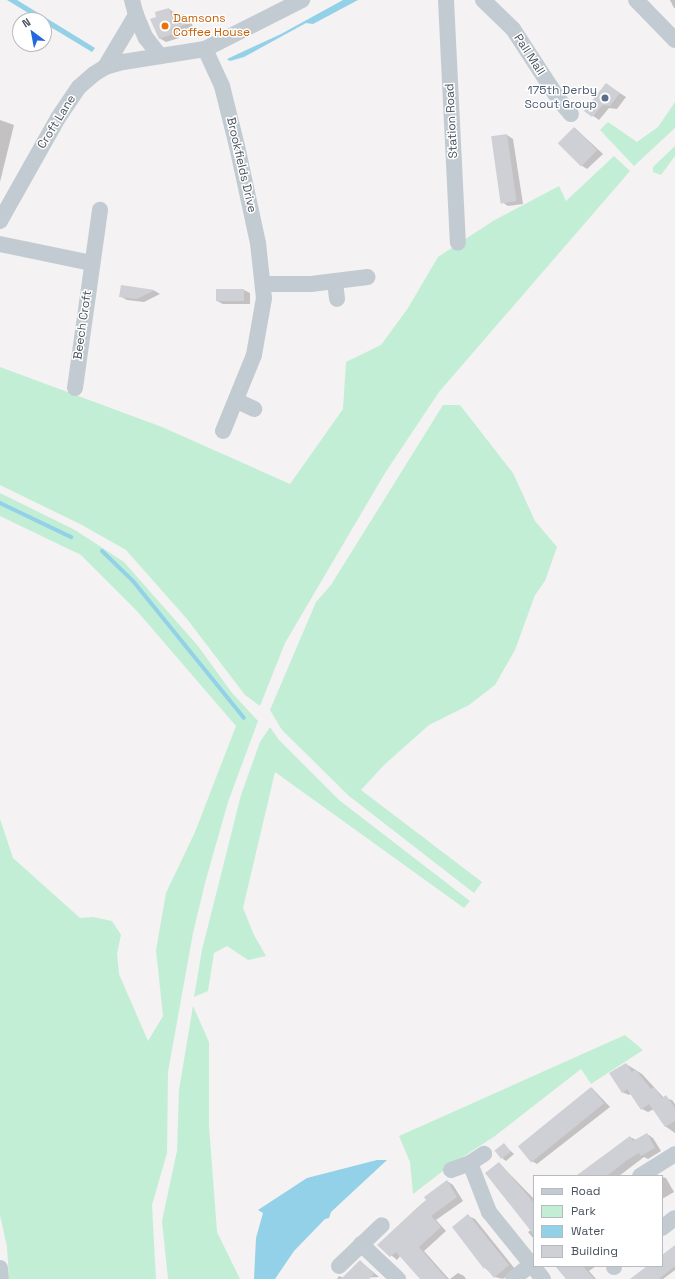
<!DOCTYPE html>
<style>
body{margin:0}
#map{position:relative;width:675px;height:1279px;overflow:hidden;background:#f4f2f2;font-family:"Space Grotesk",sans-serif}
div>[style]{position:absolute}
.green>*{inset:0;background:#c3eed6}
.water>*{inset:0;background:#93d1e8}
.shadow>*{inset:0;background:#0003}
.stream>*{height:4px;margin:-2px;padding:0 2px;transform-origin:2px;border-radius:2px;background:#93d1e8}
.building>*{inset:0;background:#cfd0d5;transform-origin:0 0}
.minor>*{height:16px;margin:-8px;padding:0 8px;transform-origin:8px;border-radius:8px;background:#c3cbd2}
.dots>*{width:11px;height:11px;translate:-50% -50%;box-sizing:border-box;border:2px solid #fff;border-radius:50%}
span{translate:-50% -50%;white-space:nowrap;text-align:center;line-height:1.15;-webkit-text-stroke:3px #fff;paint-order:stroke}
.food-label{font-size:12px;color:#c56008}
.left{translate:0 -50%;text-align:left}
.street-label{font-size:12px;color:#4a535e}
.service-label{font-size:12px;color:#4e5e75}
.right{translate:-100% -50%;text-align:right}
.legend{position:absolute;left:533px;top:1175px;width:130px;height:92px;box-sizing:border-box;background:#fff;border:1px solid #b7babf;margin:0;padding:5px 7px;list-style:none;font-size:12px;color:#4a535e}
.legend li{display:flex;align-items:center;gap:8px;height:20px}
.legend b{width:20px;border:1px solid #b7babf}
.north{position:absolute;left:12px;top:12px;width:40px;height:40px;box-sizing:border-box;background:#fff;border:1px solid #b7babf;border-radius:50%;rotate:328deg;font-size:11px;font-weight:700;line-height:16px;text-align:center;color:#4a535e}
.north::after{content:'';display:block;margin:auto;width:14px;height:18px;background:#2368dc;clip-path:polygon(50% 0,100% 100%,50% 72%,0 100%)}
</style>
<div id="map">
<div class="green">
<i style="clip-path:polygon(675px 102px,675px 128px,634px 166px,600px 130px,608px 122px,637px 142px,658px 127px)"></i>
<i style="clip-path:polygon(675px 146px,675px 156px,661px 175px,653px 172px,653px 167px)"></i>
<i style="clip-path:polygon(614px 156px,630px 171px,439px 392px,385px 473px,285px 643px,260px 706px,245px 695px,187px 619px,126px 550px,82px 525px,0 485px,0 367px,162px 427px,290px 484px,343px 409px,346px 362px,381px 345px,408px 308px,438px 257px,493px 221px,559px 186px,566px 201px)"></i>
<i style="clip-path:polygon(443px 405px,460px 405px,513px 473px,535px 521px,557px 547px,545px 581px,535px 595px,515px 650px,495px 685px,469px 705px,429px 725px,384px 765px,361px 790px,482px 882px,474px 893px,349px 796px,282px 730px,270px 710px,316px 602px,331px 585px)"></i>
<i style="clip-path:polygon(0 493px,75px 530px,124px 562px,198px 646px,232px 693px,258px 721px,228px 802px,205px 883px,193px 933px,168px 1072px,167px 1153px,152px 1205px,156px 1279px,9px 1279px,7px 1247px,0 1215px,0 819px,13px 858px,80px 918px,93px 917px,112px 921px,121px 935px,117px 954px,119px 974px,148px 1041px,163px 1016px,156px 950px,166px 893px,195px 832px,236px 726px,137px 611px,81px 555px,0 516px)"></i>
<i style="clip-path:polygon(270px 727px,279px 740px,339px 800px,470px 901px,464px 908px,275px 772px,243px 908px,254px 935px,266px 956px,248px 960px,227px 946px,214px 953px,208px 991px,194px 997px,202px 950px,241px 795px,260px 742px)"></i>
<i style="clip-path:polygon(193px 1006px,209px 1042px,209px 1126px,217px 1232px,240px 1279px,168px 1279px,162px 1221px,177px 1151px,179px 1090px)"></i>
<i style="clip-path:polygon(625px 1035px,643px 1050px,591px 1084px,581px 1069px,495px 1136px,452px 1164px,413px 1194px,410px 1162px,399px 1136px)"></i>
</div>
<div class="water">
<i style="clip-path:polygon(7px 0,17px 0,95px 48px,92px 52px,44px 23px,44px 20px,40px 20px)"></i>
<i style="clip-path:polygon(343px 0,358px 0,313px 24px,306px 23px,244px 57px,230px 61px,227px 59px,281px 34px)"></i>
<i style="clip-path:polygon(377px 1160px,387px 1160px,331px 1212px,329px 1218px,325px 1219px,294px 1251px,275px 1279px,254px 1279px,256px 1238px,263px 1213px,258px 1210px,307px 1178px)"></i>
</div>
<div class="shadow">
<i style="clip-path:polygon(670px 0,675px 0,675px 8px,674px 8px)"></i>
<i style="clip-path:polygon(169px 9px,175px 13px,176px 18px,184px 15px,190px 19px,193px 27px,177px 32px,179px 38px,166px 42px,159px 38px,158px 17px)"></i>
<i style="clip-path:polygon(612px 88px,626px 97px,617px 109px,609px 108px,599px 120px,585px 110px)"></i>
<i style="clip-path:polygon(0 120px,14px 125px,0 182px)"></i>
<i style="clip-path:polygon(575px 128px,603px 154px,587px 169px,581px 165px)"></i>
<i style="clip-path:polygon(507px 135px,513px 139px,523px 204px,508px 206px,502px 202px)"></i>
<i style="clip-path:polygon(122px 286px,155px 291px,160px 294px,144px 302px,127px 300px,120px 296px)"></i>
<i style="clip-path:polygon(244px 290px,250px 293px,250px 304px,223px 304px,217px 301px)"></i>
<i style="clip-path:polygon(626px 1064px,642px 1074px,664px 1098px,672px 1100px,675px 1104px,675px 1133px,665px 1126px,654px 1109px,648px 1112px,642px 1109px,631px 1094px,629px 1095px,622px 1092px)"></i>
<i style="clip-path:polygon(592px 1088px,610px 1107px,537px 1164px,530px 1160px)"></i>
<i style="clip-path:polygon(647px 1134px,653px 1138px,661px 1151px,648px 1159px,644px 1157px,619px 1176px,576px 1176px,630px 1137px,636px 1140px)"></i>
<i style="clip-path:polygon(504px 1145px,514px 1154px,506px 1161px,503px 1159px)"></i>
<i style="clip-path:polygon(499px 1163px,534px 1199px,534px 1239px,528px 1232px,531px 1230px)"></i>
<i style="clip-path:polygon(662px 1177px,666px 1178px,674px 1192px,662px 1199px)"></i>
<i style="clip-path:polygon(447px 1181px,453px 1185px,463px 1201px,436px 1220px,446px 1231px,424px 1251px,449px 1279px,424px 1279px,401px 1255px,397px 1260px,379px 1245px)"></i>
<i style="clip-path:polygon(468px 1216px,475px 1219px,515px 1269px,503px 1279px,495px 1277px,485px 1268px)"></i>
<i style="clip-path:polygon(675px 1246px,675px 1270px,663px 1279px,632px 1279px,649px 1266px,662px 1266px,662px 1256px)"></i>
<i style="clip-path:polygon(360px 1261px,379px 1277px,337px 1279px,339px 1276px,344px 1278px)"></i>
<i style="clip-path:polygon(557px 1266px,596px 1266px,589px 1271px,596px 1279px,568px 1279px)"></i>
<i style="clip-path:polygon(458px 1273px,464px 1276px,466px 1279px,450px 1279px)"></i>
</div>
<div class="stream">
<i style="left:0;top:503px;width:79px;rotate:25.6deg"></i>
<i style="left:102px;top:551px;width:43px;rotate:44.1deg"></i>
<i style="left:133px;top:581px;width:176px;rotate:51deg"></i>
</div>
<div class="building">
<i style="clip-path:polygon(169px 8px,172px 18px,184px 14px,187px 24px,171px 29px,173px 34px,159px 39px,150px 19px,156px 17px,155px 12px)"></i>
<i style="clip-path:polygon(606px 83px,620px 93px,610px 106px,603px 105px,592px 117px,584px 111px)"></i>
<i style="left:574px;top:127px;width:33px;height:23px;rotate:45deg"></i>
<i style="left:507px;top:134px;width:68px;height:16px;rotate:82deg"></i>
<i style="clip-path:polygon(121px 285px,155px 290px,137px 299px,119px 297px)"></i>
<i style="left:216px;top:289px;width:28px;height:12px"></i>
<i style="clip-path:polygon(626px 1063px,632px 1072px,635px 1069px,651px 1089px,654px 1087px,662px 1098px,666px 1095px,675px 1108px,675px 1121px,665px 1127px,649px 1104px,641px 1110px,627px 1089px,622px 1093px,609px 1073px)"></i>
<i style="left:591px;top:1087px;width:21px;height:94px;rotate:51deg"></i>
<i style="clip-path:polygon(647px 1133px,655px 1148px,641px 1156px,639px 1153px,627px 1160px,607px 1176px,576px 1176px,630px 1136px,633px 1141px)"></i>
<i style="left:504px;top:1143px;width:11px;height:12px;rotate:52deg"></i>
<i style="clip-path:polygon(499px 1162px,534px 1203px,534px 1235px,485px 1173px)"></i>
<i style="clip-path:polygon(447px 1180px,457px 1197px,431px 1216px,441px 1227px,419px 1247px,447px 1279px,420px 1279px,396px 1252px,390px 1257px,377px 1245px,420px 1205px,426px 1200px,424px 1197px)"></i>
<i style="clip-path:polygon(468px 1214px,509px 1265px,494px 1278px,485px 1267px,484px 1269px,452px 1227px)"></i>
<i style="clip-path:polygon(675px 1245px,675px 1266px,659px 1279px,630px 1279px,647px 1266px,662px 1266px,662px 1255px)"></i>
<i style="clip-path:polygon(360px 1260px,374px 1274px,369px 1279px,341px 1279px)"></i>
<i style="clip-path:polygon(555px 1266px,583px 1266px,594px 1279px,566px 1279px)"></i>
</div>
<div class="minor">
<i style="left:446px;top:0;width:243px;rotate:87.2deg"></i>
<i style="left:483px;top:0;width:42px;rotate:44deg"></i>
<i style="left:513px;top:29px;width:86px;rotate:56.9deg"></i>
<i style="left:560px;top:101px;width:17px;rotate:50deg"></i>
<i style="left:636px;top:0;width:56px;rotate:45.7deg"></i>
<i style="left:136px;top:15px;width:25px;rotate:67deg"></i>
<i style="left:146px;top:38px;width:23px;rotate:52deg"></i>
<i style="left:205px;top:49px;width:41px;rotate:65.3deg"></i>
<i style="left:222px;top:86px;width:62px;rotate:76deg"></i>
<i style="left:237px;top:146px;width:99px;rotate:77.8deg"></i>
<i style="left:258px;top:243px;width:55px;rotate:83.8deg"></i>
<i style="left:264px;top:298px;width:58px;rotate:100deg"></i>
<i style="left:254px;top:355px;width:82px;rotate:112.2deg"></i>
<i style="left:105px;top:67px;width:61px;rotate:-59.2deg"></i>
<i style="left:136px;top:15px;width:16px;rotate:-105deg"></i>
<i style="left:0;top:221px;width:118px;rotate:-60.6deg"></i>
<i style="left:58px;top:118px;width:37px;rotate:-56deg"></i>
<i style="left:79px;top:87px;width:20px;rotate:-41deg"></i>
<i style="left:94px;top:74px;width:13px;rotate:-32deg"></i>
<i style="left:105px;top:67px;width:19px;rotate:-16deg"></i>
<i style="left:123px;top:62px;width:83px;rotate:-9deg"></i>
<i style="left:205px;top:49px;width:109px;rotate:-26.8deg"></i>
<i style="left:0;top:244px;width:94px;rotate:11.7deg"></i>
<i style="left:335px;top:282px;width:17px;rotate:83deg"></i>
<i style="left:263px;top:284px;width:48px"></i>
<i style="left:311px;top:284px;width:57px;rotate:-7deg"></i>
<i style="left:75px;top:388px;width:180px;rotate:-82deg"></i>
<i style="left:237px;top:401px;width:19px;rotate:25deg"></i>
<i style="left:470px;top:1163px;width:53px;rotate:68.8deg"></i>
<i style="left:489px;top:1212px;width:86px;rotate:51.1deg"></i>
<i style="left:451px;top:1170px;width:20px;rotate:-20deg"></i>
<i style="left:470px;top:1163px;width:17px;rotate:-33deg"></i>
<i style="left:640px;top:1176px;width:41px;rotate:-32.2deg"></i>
<i style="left:662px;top:1228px;width:16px;rotate:-38deg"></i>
<i style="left:361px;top:1244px;width:51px;rotate:43.4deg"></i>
<i style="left:339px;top:1266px;width:59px;rotate:-43.6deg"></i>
<i style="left:614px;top:1267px;width:1px;rotate:-90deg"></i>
<i style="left:0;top:1268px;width:11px;rotate:85deg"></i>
<i style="left:513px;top:1279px;width:27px;rotate:-39deg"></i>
</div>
<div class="dots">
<i style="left:165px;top:26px;background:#e8710a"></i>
<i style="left:605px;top:98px;background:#5c6f8a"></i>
</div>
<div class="food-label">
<span class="left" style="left:173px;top:26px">Damsons<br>Coffee House</span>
</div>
<div class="street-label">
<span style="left:529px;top:55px;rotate:57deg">Pall Mall</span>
<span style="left:452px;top:121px;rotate:-93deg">Station Road</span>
<span style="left:57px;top:122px;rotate:-58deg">Croft Lane</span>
<span style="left:241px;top:165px;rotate:77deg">Brookfields Drive</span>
<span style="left:83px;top:325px;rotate:-82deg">Beech Croft</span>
</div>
<div class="service-label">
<span class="right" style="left:597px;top:98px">175th Derby<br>Scout Group</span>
</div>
<ul class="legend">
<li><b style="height:5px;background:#c3cbd2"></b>Road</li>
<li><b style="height:11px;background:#c3eed6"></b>Park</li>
<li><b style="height:11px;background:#93d1e8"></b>Water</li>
<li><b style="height:11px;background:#cfd0d5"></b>Building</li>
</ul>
<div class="north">N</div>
</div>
